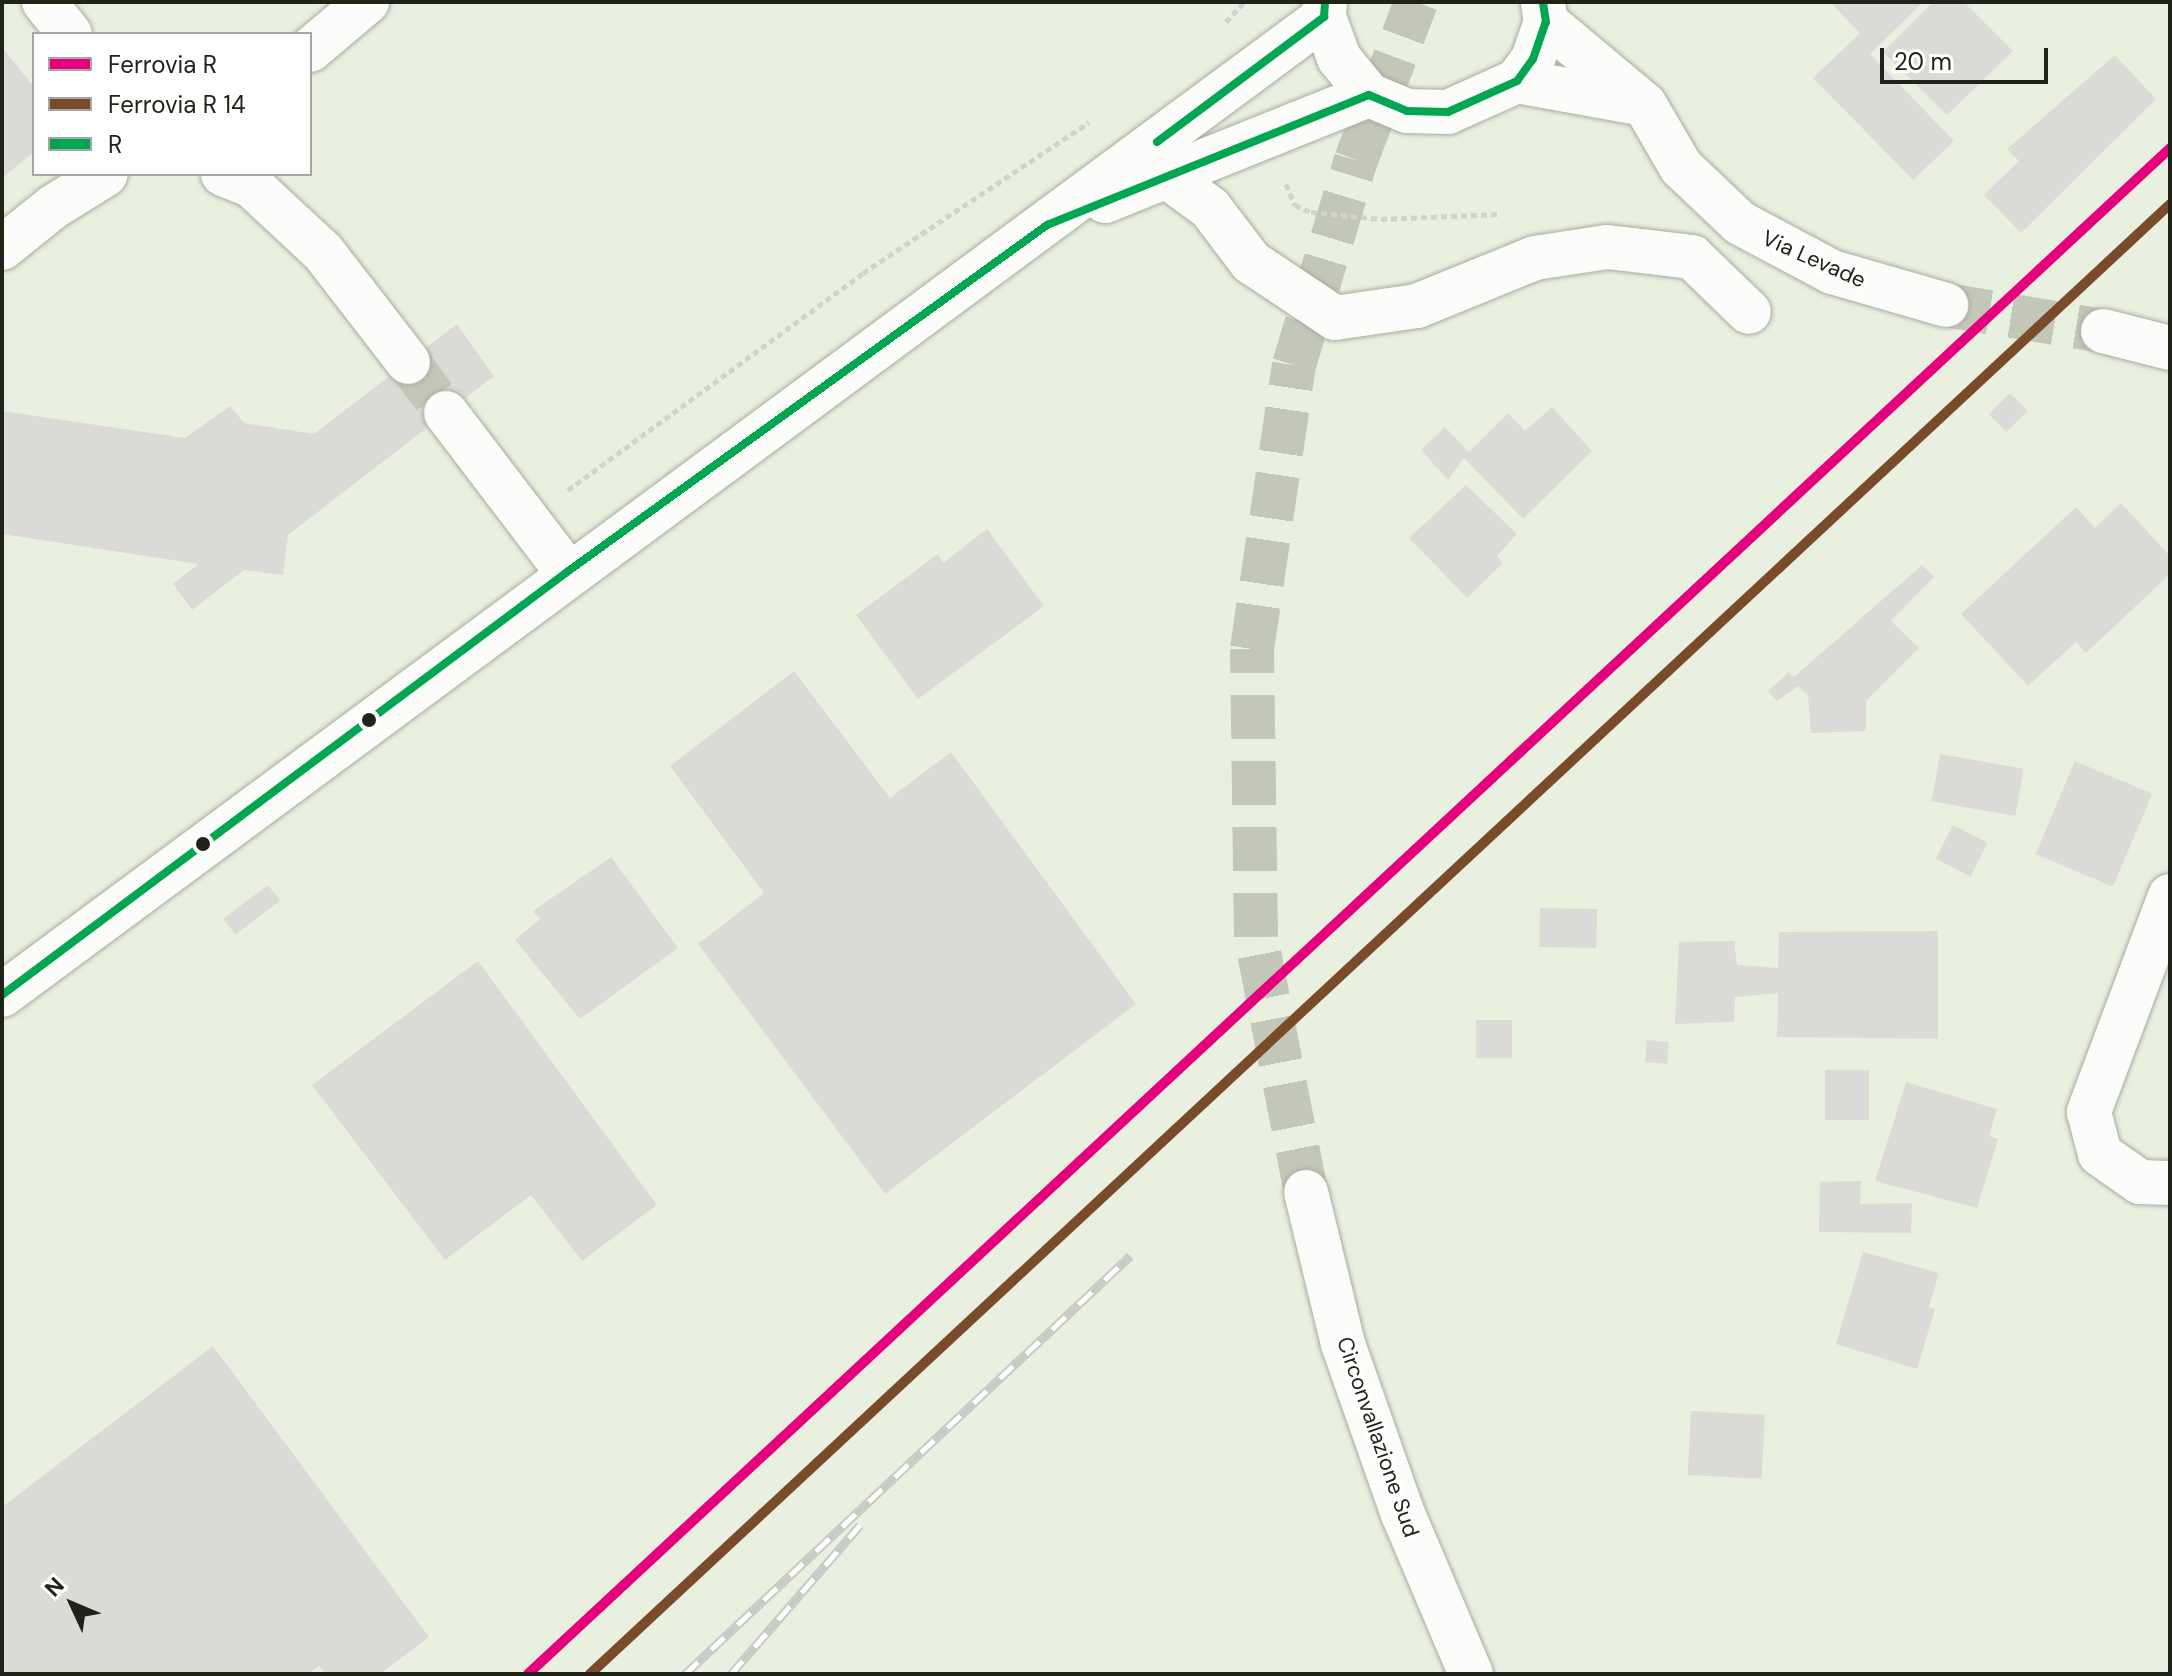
<!DOCTYPE html>
<style>
body{margin:0}
#map{position:relative;width:2172px;height:1676px;overflow:hidden;background:#eaf0df;font-family:"DM Sans",sans-serif}
div>[style]{position:absolute}
.building>*{inset:0;background:#dcdad7;transform-origin:0 0}
.minor-tunnel>*{height:44px;margin-top:-22px;transform-origin:0;background:repeating-linear-gradient(90deg,#c2c7b7 0 44px,transparent 0 66px)}
.major-tunnel>*{height:44px;margin-top:-22px;transform-origin:0;background:repeating-linear-gradient(90deg,#c2c7b7 0 44px,transparent 0 66px)}
.path>*{height:5px;margin-top:-2.5px;transform-origin:0;background:repeating-linear-gradient(90deg,#d1d3cf 0 6px,transparent 0 10px)}
.roads{filter:drop-shadow(0 0 2px #a7ac9f) drop-shadow(0 0 2px #a7ac9f)}
.minor>*{height:44px;margin:-22px;padding:0 22px;transform-origin:22px;border-radius:22px;background:#fcfdfa}
.major>*{height:44px;margin:-22px;padding:0 22px;transform-origin:22px;border-radius:22px;background:#fcfdfa}
.rail>*{height:9px;margin-top:-4.5px;transform-origin:0;background:repeating-linear-gradient(90deg,#fff 0 18px,#c8cac6 0 36px);box-sizing:border-box;border-block:2px solid #c8cac6}
.bus-1>*{height:8px;margin:-4px;padding:0 4px;transform-origin:4px;border-radius:4px;background:#00a651}
.rail-1>*{height:10px;margin:-5px;padding:0 5px;transform-origin:5px;border-radius:5px;background:#e5007d}
.rail-2>*{height:10px;margin:-5px;padding:0 5px;transform-origin:5px;border-radius:5px;background:#7a4b2a}
.dots>*{width:22px;height:22px;translate:-50% -50%;box-sizing:border-box;border:4px solid #fff;border-radius:50%}
span{translate:-50% -50%;white-space:nowrap;text-align:center;line-height:1.15;-webkit-text-stroke:7px #fff;paint-order:stroke}
.street-label{font-size:22px;color:#202418}
.frame{position:absolute;inset:0;border:4px solid #202418;pointer-events:none}
.legend{position:absolute;left:32px;top:32px;width:280px;height:144px;box-sizing:border-box;background:#fff;border:2px solid #a6a7a3;margin:0;padding:10px 14px;list-style:none;font-size:24px;color:#202418}
.legend li{display:flex;align-items:center;gap:16px;height:40px}
.legend b{width:40px;border:2px solid #a6a7a3}
.north{position:absolute;left:32px;top:1564px;width:80px;height:80px;-webkit-text-stroke:6px #fff;paint-order:stroke;rotate:314deg;font-size:22px;font-weight:700;line-height:32px;text-align:center;color:#202418}
.north::after{content:'';display:block;margin:auto;width:28px;height:36px;background:#202418;clip-path:polygon(50% 0,100% 100%,50% 72%,0 100%)}
.scale{position:absolute;left:1880px;top:48px;width:168px;height:36px;box-sizing:border-box;border:4px solid #202418;border-top:0;padding-left:10px;font-size:24px;line-height:28px;white-space:nowrap;color:#202418;-webkit-text-stroke:6px #fff;paint-order:stroke}
</style>
<div id="map">
<div class="building">
<i style="clip-path:polygon(1830px 2px,1923px 2px,1870px 54px,1954px 141px,1913px 180px,1813px 78px,1860px 33px)"></i>
<i style="clip-path:polygon(1933px 2px,1964px 2px,2013px 51px,1947px 115px,1883px 52px)"></i>
<i style="clip-path:polygon(2px 47px,34px 87px,34px 152px,2px 178px)"></i>
<i style="clip-path:polygon(2115px 55px,2156px 99px,2021px 233px,1984px 195px,2019px 161px,2007px 149px)"></i>
<i style="clip-path:polygon(457px 324px,494px 376px,288px 535px,283px 575px,244px 570px,192px 610px,173px 584px,198px 564px,2px 534px,2px 411px,185px 438px,230px 406px,244px 423px,314px 434px)"></i>
<i style="left:2010px;top:393px;width:25px;height:30px;rotate:45deg"></i>
<i style="clip-path:polygon(1552px 407px,1592px 451px,1523px 519px,1464px 458px,1448px 480px,1421px 450px,1445px 427px,1469px 452px,1508px 413px,1525px 431px)"></i>
<i style="clip-path:polygon(1466px 485px,1517px 534px,1497px 556px,1503px 563px,1467px 598px,1409px 538px)"></i>
<i style="clip-path:polygon(2121px 503px,2170px 556px,2170px 574px,2086px 653px,2076px 642px,2028px 686px,1961px 614px,2076px 507px,2095px 528px)"></i>
<i style="clip-path:polygon(987px 529px,1044px 606px,918px 699px,856px 615px,938px 554px,943px 563px)"></i>
<i style="clip-path:polygon(1922px 565px,1934px 577px,1891px 621px,1919px 648px,1866px 701px,1866px 731px,1811px 733px,1808px 696px,1798px 686px,1777px 701px,1768px 691px,1789px 672px,1794px 677px)"></i>
<i style="clip-path:polygon(794px 671px,890px 798px,951px 752px,1136px 1004px,885px 1194px,698px 944px,764px 893px,670px 766px)"></i>
<i style="left:1940px;top:754px;width:85px;height:48px;rotate:10deg"></i>
<i style="left:2075px;top:761px;width:84px;height:101px;rotate:23deg"></i>
<i style="left:1953px;top:825px;width:39px;height:38px;rotate:27deg"></i>
<i style="clip-path:polygon(611px 857px,678px 948px,580px 1019px,515px 940px,540px 919px,533px 911px)"></i>
<i style="left:268px;top:885px;width:20px;height:56px;rotate:53deg"></i>
<i style="left:1597px;top:909px;width:39px;height:57px;rotate:91deg"></i>
<i style="clip-path:polygon(1938px 931px,1938px 1039px,1777px 1037px,1778px 993px,1735px 997px,1734px 1022px,1675px 1024px,1679px 942px,1734px 941px,1737px 965px,1778px 968px,1779px 932px)"></i>
<i style="clip-path:polygon(478px 961px,657px 1205px,582px 1261px,531px 1195px,445px 1260px,312px 1085px)"></i>
<i style="left:1476px;top:1020px;width:36px;height:38px"></i>
<i style="left:1647px;top:1040px;width:22px;height:22px;rotate:5deg"></i>
<i style="left:1825px;top:1070px;width:44px;height:50px"></i>
<i style="clip-path:polygon(1906px 1082px,1997px 1109px,1989px 1136px,1998px 1139px,1977px 1208px,1875px 1181px)"></i>
<i style="clip-path:polygon(1861px 1181px,1860px 1204px,1912px 1203px,1911px 1233px,1819px 1232px,1820px 1182px)"></i>
<i style="clip-path:polygon(1863px 1252px,1939px 1273px,1929px 1307px,1935px 1309px,1917px 1369px,1836px 1344px)"></i>
<i style="clip-path:polygon(213px 1346px,429px 1637px,380px 1674px,326px 1674px,319px 1666px,308px 1674px,2px 1674px,2px 1507px)"></i>
<i style="left:1691px;top:1411px;width:74px;height:64px;rotate:3deg"></i>
</div>
<div class="minor-tunnel">
<i style="left:1946px;top:305px;width:159px;rotate:9.4deg"></i>
<i style="left:408px;top:362px;width:64px;rotate:53.3deg"></i>
</div>
<div class="major-tunnel">
<i style="left:1306px;top:1192px;width:260px;rotate:-101.1deg"></i>
<i style="left:1256px;top:937px;width:288px;rotate:-90.8deg"></i>
<i style="left:1252px;top:649px;width:287px;rotate:-81.6deg"></i>
<i style="left:1294px;top:365px;width:214px;rotate:-73.2deg"></i>
<i style="left:1356px;top:160px;width:169px;rotate:-69.2deg"></i>
</div>
<div class="path">
<i style="left:1226px;top:22px;width:27px;rotate:-48deg"></i>
<i style="left:1286px;top:184px;width:23px;rotate:67deg"></i>
<i style="left:1295px;top:205px;width:17px;rotate:24deg"></i>
<i style="left:1311px;top:212px;width:70px;rotate:5.7deg"></i>
<i style="left:1381px;top:219px;width:119px;rotate:-2.4deg"></i>
<i style="left:568px;top:490px;width:366px;rotate:-36.3deg"></i>
<i style="left:863px;top:273px;width:272px;rotate:-33.7deg"></i>
</div>
<div class="roads">
<div class="minor">
<i style="left:44px;top:2px;width:41px;rotate:50.9deg"></i>
<i style="left:1546px;top:22px;width:129px;rotate:40deg"></i>
<i style="left:1645px;top:105px;width:72px;rotate:59.9deg"></i>
<i style="left:1681px;top:167px;width:81px;rotate:43.5deg"></i>
<i style="left:1740px;top:223px;width:104px;rotate:28deg"></i>
<i style="left:1832px;top:272px;width:119px;rotate:16.1deg"></i>
<i style="left:310px;top:50px;width:75px;rotate:-40.1deg"></i>
<i style="left:1517px;top:81px;width:128px;rotate:10.3deg"></i>
<i style="left:223px;top:174px;width:31px;rotate:22deg"></i>
<i style="left:252px;top:186px;width:97px;rotate:42.9deg"></i>
<i style="left:323px;top:252px;width:139px;rotate:52.3deg"></i>
<i style="left:1166px;top:176px;width:54px;rotate:36deg"></i>
<i style="left:1210px;top:208px;width:68px;rotate:52.8deg"></i>
<i style="left:1251px;top:262px;width:101px;rotate:33.7deg"></i>
<i style="left:1335px;top:318px;width:83px;rotate:-8.3deg"></i>
<i style="left:1417px;top:306px;width:127px;rotate:-22.1deg"></i>
<i style="left:1535px;top:258px;width:73px;rotate:-8.7deg"></i>
<i style="left:1607px;top:247px;width:86px;rotate:6.7deg"></i>
<i style="left:1692px;top:257px;width:79px;rotate:44deg"></i>
<i style="left:2px;top:248px;width:65px;rotate:-38.8deg"></i>
<i style="left:53px;top:207px;width:62px;rotate:-31.9deg"></i>
<i style="left:2103px;top:331px;width:69px;rotate:14.2deg"></i>
<i style="left:446px;top:413px;width:200px;rotate:52.7deg"></i>
<i style="left:2170px;top:896px;width:231px;rotate:110.6deg"></i>
<i style="left:2089px;top:1112px;width:43px;rotate:75.3deg"></i>
<i style="left:2100px;top:1154px;width:49px;rotate:35deg"></i>
<i style="left:2140px;top:1182px;width:30px;rotate:2deg"></i>
</div>
<div class="major">
<i style="left:1325px;top:2px;width:15px;rotate:94deg"></i>
<i style="left:1324px;top:17px;width:44px;rotate:69.9deg"></i>
<i style="left:1339px;top:58px;width:48px;rotate:51deg"></i>
<i style="left:1369px;top:95px;width:41px;rotate:22.8deg"></i>
<i style="left:1407px;top:111px;width:41px;rotate:1.4deg"></i>
<i style="left:1448px;top:112px;width:76px;rotate:-24.2deg"></i>
<i style="left:1517px;top:81px;width:27px;rotate:-54deg"></i>
<i style="left:1533px;top:59px;width:39px;rotate:-71deg"></i>
<i style="left:1546px;top:22px;width:20px;rotate:-99deg"></i>
<i style="left:1105px;top:201px;width:284px;rotate:-21.9deg"></i>
<i style="left:2px;top:995px;width:1644px;rotate:-36.49deg"></i>
<i style="left:1306px;top:1192px;width:156px;rotate:76.3deg"></i>
<i style="left:1343px;top:1344px;width:180px;rotate:70.6deg"></i>
<i style="left:1403px;top:1514px;width:174px;rotate:67deg"></i>
</div>
</div>
<div class="rail">
<i style="left:685px;top:1674px;width:611px;rotate:-43.21deg"></i>
<i style="left:731px;top:1674px;width:197px;rotate:-49.1deg"></i>
</div>
<div class="bus-1">
<i style="left:1157px;top:142px;width:209px;rotate:-36.8deg"></i>
<i style="left:1324px;top:17px;width:15px;rotate:-86deg"></i>
<i style="left:2px;top:995px;width:706px;rotate:-36.82deg"></i>
<i style="left:567px;top:572px;width:592px;rotate:-35.86deg"></i>
<i style="left:1047px;top:225px;width:347px;rotate:-22deg"></i>
<i style="left:1369px;top:95px;width:41px;rotate:22.8deg"></i>
<i style="left:1407px;top:111px;width:41px;rotate:1.4deg"></i>
<i style="left:1448px;top:112px;width:76px;rotate:-24.2deg"></i>
<i style="left:1517px;top:81px;width:27px;rotate:-54deg"></i>
<i style="left:1533px;top:59px;width:39px;rotate:-71deg"></i>
<i style="left:1546px;top:22px;width:20px;rotate:-99deg"></i>
</div>
<div class="rail-1">
<i style="left:528px;top:1674px;width:2242px;rotate:-42.9deg"></i>
</div>
<div class="rail-2">
<i style="left:590px;top:1674px;width:2158px;rotate:-42.93deg"></i>
</div>
<div class="dots">
<i style="left:369px;top:720px;background:#202418"></i>
<i style="left:203px;top:844px;background:#202418"></i>
</div>
<div class="street-label">
<span style="left:1814px;top:259px;rotate:24deg">Via Levade</span>
<span style="left:1378px;top:1437px;rotate:71deg">Circonvallazione Sud</span>
</div>
<div class="frame"></div>
<ul class="legend">
<li><b style="height:10px;background:#e5007d"></b>Ferrovia R</li>
<li><b style="height:10px;background:#7a4b2a"></b>Ferrovia R 14</li>
<li><b style="height:10px;background:#00a651"></b>R</li>
</ul>
<div class="north">N</div>
<div class="scale">20 m</div>
</div>
